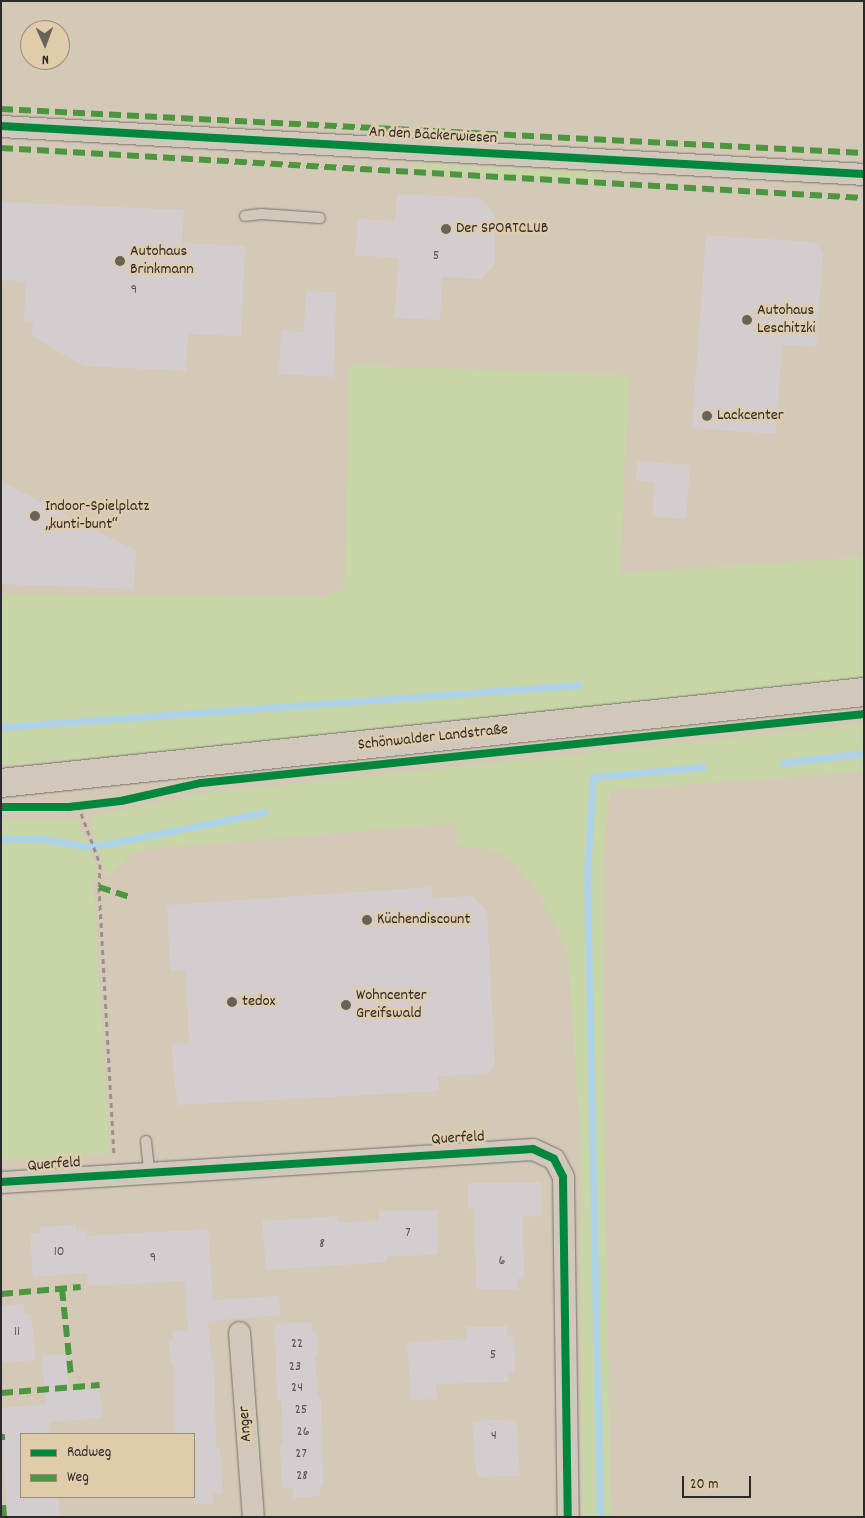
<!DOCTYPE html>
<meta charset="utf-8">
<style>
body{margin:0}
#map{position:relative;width:865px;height:1518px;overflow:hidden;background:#d4c9b7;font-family:Dekko,sans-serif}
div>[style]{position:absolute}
.green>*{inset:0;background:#c8d6a7}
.stream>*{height:7px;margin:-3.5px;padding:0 3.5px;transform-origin:3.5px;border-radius:3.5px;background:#aed2e8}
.building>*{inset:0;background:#d3cdcf}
.path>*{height:3px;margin-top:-1.5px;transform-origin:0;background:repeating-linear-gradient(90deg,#98938a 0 5px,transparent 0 9px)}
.roads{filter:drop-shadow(0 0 1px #77726a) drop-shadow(0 0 1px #77726a)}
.lane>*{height:10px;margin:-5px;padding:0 5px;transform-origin:5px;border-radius:5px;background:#d0c8bb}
.street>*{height:21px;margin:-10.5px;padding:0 10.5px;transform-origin:10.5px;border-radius:10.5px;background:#d0c8bb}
.secondary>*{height:28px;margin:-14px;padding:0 14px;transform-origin:14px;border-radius:14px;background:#d0c8bb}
.quiet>*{height:6px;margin-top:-3px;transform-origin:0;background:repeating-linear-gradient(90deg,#4d9640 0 12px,transparent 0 18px)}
.cycleway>*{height:8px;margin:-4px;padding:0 4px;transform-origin:4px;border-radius:4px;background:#00873e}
.dots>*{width:14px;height:14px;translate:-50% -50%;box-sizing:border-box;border:2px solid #e0ccab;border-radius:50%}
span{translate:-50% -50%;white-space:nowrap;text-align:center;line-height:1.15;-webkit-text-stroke:5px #e0ccab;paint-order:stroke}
.number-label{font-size:14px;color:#555454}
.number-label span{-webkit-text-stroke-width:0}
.street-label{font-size:16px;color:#2b2b2b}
.poi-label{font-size:16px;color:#2b2b2b}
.left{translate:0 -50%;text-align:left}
.frame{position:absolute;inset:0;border:2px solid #2b2b2b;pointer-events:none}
.legend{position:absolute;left:20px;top:1433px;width:175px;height:65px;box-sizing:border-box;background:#e0ccab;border:1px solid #988c78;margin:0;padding:6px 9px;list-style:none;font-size:15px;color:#2b2b2b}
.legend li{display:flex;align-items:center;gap:10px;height:25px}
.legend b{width:25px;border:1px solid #988c78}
.north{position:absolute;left:20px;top:20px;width:50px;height:50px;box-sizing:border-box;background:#e0ccab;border:1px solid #988c78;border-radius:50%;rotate:178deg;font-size:14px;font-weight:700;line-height:20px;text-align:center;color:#2b2b2b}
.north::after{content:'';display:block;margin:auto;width:18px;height:22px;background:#66625c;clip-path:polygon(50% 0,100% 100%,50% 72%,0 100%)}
.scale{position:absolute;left:682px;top:1476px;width:69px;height:22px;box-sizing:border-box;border:2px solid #2b2b2b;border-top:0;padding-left:6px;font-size:15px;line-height:18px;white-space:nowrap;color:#2b2b2b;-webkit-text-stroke:4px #e0ccab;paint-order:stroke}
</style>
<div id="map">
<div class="green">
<i style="clip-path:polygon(416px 163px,595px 172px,606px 183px,409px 171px)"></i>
<i style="clip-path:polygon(349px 365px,629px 375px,620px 573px,864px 557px,864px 680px,123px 757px,1px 765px,1px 594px,322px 597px,345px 589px)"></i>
<i style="clip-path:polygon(864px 724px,864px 772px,611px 790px,604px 843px,603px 1033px,611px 1517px,583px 1517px,580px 1134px,568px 958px,553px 919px,534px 886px,515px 864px,496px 851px,458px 845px,456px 823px,147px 849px,135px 852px,108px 877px,90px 821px,93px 816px,200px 794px)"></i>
<i style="clip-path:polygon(1px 819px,77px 819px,97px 867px,98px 877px,93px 879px,110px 1153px,1px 1161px)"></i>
</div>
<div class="stream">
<i style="left:1px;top:727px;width:579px;rotate:-4.16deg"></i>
<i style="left:783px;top:763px;width:82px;rotate:-7deg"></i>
<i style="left:1px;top:839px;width:40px"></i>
<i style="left:41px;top:839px;width:44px;rotate:9.2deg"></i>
<i style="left:84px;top:846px;width:23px;rotate:-5deg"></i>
<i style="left:107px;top:844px;width:161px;rotate:-11.4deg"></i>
<i style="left:600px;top:1517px;width:640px;rotate:-91.16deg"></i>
<i style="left:587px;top:877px;width:100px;rotate:-86.6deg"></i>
<i style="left:593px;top:777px;width:110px;rotate:-5.2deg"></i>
</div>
<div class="building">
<i style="clip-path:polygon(397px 194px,481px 198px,495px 215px,495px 264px,480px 279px,442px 277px,440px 320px,395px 318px,398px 258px,355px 255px,358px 219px,395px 221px)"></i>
<i style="clip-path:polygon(1px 202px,184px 210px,182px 243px,245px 246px,241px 336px,188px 334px,186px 371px,84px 366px,32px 336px,33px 322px,24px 322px,26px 281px,1px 280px)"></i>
<i style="clip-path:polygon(706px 235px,814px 242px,823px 253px,816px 347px,782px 345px,776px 434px,692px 428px)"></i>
<i style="clip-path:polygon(306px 291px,336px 292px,334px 377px,279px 374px,281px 331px,304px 332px)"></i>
<i style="clip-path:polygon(637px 461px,690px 465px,686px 519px,652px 516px,655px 482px,636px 481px)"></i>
<i style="clip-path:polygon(1px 481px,136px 551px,134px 589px,1px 584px)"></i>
<i style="clip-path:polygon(432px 887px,433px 898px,473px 896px,487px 912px,495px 1064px,487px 1074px,438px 1076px,439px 1091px,177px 1105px,171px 1044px,189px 1043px,186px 970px,170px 971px,167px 905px)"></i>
<i style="clip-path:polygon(541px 1182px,541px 1216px,523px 1217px,524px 1277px,518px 1278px,518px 1289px,476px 1289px,475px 1209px,468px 1209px,468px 1183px)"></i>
<i style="clip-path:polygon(437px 1210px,438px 1255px,387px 1256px,387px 1262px,266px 1270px,262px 1221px,338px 1216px,338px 1223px,379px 1220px,379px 1211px)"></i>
<i style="clip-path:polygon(76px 1225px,76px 1232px,87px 1231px,87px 1236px,208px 1229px,213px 1300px,279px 1296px,280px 1315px,208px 1321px,211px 1360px,214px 1360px,216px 1448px,220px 1448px,223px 1493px,212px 1493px,213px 1503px,194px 1504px,194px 1434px,174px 1434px,174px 1363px,170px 1363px,169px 1341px,173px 1341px,172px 1331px,188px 1330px,185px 1281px,88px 1286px,87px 1273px,33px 1277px,30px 1234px,41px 1233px,40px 1227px)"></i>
<i style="clip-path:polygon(24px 1304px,25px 1315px,31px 1314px,36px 1360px,1px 1363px,1px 1306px)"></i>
<i style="clip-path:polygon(312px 1322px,312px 1332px,316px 1332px,318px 1355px,315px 1355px,318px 1398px,321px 1397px,323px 1486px,319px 1486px,320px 1496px,293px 1498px,293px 1488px,282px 1488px,280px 1444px,283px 1444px,281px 1400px,277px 1400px,275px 1324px)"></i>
<i style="clip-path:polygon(507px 1326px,508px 1337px,514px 1337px,515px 1372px,508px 1372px,508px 1382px,436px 1384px,437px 1399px,411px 1400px,407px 1342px,466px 1339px,466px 1327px)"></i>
<i style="clip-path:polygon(66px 1354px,69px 1391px,99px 1388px,102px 1418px,50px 1422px,51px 1434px,21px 1434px,21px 1497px,59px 1497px,60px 1517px,7px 1517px,1px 1408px,46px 1404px,42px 1356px)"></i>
<i style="clip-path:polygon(484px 1419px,516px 1421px,520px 1476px,477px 1477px,472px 1422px)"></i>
</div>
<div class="path">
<i style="left:78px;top:805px;width:63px;rotate:69.6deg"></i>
<i style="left:100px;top:864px;width:23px;rotate:92deg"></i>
<i style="left:99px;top:887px;width:266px;rotate:86.8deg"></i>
</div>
<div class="roads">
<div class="lane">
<i style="left:245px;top:216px;width:16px;rotate:-7deg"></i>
<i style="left:261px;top:214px;width:59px;rotate:3.9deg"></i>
<i style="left:146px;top:1141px;width:31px;rotate:84deg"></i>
</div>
<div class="street">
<i style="left:1px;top:126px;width:864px;rotate:3.18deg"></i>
<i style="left:1px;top:1182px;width:533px;rotate:-3.55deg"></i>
<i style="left:533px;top:1149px;width:23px;rotate:25deg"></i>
<i style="left:554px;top:1159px;width:20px;rotate:63deg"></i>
<i style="left:563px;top:1177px;width:340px;rotate:89.2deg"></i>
<i style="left:239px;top:1332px;width:186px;rotate:85.7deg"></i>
</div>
<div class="secondary">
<i style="left:1px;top:783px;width:868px;rotate:-6.02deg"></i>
</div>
</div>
<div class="quiet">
<i style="left:1px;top:109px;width:864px;rotate:2.92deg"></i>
<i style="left:1px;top:148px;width:864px;rotate:3.32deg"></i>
<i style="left:99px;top:887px;width:32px;rotate:18deg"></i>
<i style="left:62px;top:1289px;width:87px;rotate:84.1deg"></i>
<i style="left:1px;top:1294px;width:80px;rotate:-5deg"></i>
<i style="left:1px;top:1393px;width:99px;rotate:-4.6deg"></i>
<i style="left:1px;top:1437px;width:4px"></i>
<i style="left:3px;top:1505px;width:12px;rotate:85deg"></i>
</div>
<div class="cycleway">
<i style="left:1px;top:126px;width:864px;rotate:3.18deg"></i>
<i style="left:1px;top:807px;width:68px"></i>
<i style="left:69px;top:807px;width:52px;rotate:-6.6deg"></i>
<i style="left:121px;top:801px;width:82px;rotate:-12.7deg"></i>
<i style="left:201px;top:783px;width:667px;rotate:-5.94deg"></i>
<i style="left:1px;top:1182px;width:533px;rotate:-3.55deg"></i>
<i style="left:533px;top:1149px;width:23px;rotate:25deg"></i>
<i style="left:554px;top:1159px;width:20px;rotate:63deg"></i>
<i style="left:563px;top:1177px;width:340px;rotate:89.2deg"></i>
</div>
<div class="dots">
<i style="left:446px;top:229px;background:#66625c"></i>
<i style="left:120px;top:261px;background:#66625c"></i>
<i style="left:747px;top:320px;background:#66625c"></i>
<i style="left:707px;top:416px;background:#66625c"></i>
<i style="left:35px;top:516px;background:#66625c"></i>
<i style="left:367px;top:920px;background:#66625c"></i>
<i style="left:232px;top:1002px;background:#66625c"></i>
<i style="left:346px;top:1005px;background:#66625c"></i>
</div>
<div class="number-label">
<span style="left:436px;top:256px">5</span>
<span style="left:134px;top:290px">9</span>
<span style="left:408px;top:1233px">7</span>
<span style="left:322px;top:1244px">8</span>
<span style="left:59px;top:1252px">10</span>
<span style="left:153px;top:1258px">9</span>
<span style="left:502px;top:1261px">6</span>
<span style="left:17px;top:1332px">11</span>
<span style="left:297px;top:1344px">22</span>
<span style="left:493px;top:1355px">5</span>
<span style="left:295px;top:1367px">23</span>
<span style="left:297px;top:1388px">24</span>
<span style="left:301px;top:1410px">25</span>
<span style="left:303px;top:1432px">26</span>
<span style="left:494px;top:1436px">4</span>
<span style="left:301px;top:1454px">27</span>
<span style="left:302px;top:1476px">28</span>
</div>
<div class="street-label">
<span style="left:433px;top:136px;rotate:3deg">An den Bäckerwiesen</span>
<span style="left:433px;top:738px;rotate:-6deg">Schönwalder Landstraße</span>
<span style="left:458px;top:1139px;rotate:-3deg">Querfeld</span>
<span style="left:54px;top:1165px;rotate:-4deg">Querfeld</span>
<span style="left:246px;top:1424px;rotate:-94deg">Anger</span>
</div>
<div class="poi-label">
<span class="left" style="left:456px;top:229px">Der SPORTCLUB</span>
<span class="left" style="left:130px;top:261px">Autohaus<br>Brinkmann</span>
<span class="left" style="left:757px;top:320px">Autohaus<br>Leschitzki</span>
<span class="left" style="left:717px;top:416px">Lackcenter</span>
<span class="left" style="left:45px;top:516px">Indoor-Spielplatz<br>„kunti-bunt“</span>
<span class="left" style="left:377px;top:920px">Küchendiscount</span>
<span class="left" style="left:356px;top:1005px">Wohncenter<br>Greifswald</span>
<span class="left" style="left:242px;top:1002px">tedox</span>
</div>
<div class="frame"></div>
<ul class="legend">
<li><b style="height:6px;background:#00873e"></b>Radweg</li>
<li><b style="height:6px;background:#4d9640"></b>Weg</li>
</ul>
<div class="north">N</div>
<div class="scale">20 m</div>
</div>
